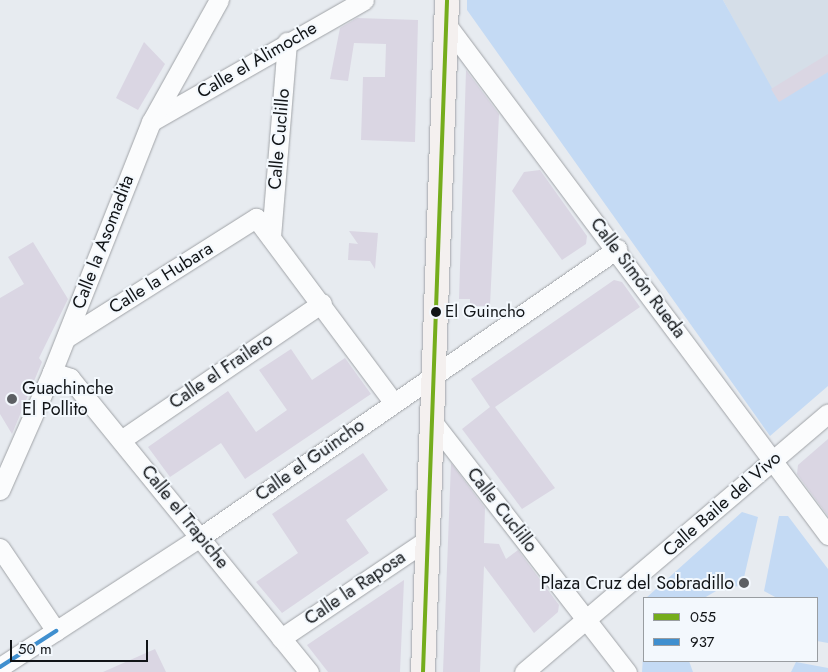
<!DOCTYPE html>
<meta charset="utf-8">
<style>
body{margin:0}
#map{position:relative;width:828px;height:672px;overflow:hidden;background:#e7ebf0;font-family:Jost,sans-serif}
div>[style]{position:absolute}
.built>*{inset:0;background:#d5dee8}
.green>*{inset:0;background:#c4daf4}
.building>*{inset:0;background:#dad6e3}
.roads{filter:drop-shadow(0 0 1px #a0a3a7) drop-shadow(0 0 1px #a0a3a7)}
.minor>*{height:19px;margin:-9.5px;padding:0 9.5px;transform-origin:9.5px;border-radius:9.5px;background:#fbfcfd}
.major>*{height:24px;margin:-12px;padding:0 12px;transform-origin:12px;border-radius:12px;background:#f4f0ef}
.bus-1>*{height:4px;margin:-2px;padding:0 2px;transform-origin:2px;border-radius:2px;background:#75ad1c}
.bus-2>*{height:4px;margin:-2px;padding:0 2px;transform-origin:2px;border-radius:2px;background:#3f8fcf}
.dots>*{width:14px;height:14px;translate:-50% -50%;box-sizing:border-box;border:2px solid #f3f8fd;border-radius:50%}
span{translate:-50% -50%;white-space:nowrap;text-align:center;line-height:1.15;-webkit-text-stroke:4px #f3f8fd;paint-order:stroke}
.bus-label{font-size:17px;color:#111417}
.left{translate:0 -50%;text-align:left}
.street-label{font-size:18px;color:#111417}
.poi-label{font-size:18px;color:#111417}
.right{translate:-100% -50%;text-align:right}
.legend{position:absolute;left:643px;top:597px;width:175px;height:65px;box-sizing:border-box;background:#f3f8fd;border:1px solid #999da1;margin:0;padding:6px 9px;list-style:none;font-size:15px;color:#111417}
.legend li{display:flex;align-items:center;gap:10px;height:25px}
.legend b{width:25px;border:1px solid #999da1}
.scale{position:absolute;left:10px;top:640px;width:138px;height:22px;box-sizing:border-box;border:2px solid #111417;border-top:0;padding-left:6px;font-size:15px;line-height:18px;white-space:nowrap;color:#111417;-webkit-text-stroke:4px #f3f8fd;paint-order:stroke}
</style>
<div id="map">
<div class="built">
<i style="clip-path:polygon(723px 0,828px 0,828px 73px,779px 104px)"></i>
</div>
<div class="green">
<i style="clip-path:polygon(467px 0,723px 0,779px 101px,828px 72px,828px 386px,770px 436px,467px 10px)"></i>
<i style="clip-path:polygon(742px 512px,758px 517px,742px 586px,723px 587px,704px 598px,646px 598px)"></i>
<i style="clip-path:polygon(779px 516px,788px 516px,828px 569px,828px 643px,817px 641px,817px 598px,777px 598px,764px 591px)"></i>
<i style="clip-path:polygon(644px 642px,644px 661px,689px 661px,693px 672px,642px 672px)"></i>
<i style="clip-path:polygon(796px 662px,828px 668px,828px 672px,791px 672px)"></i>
</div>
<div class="building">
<i style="clip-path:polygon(357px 18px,418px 20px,415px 142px,361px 140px,363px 77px,385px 77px,386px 44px,354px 43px,348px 81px,330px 79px,340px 28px)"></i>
<i style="clip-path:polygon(144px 42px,165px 64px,138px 110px,116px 98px)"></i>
<i style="clip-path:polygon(828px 54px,828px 72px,779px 102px,771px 89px)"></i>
<i style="clip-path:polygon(466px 70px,499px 114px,490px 306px,470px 306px,470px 299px,459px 299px)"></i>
<i style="clip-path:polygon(540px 170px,587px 236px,586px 244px,562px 260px,512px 191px,524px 172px)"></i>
<i style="clip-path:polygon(349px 231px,378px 233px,375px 269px,370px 261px,348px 260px,349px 243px,358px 244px)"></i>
<i style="clip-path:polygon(33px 242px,68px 299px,39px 358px,42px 362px,12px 434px,0 414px,0 298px,24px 284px,8px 257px)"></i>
<i style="clip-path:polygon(614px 280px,622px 282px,640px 307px,495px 407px,555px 488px,522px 509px,462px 429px,490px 407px,471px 379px)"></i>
<i style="clip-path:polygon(291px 349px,312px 380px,345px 358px,371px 394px,245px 479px,221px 443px,170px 477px,148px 447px,228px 391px,256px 432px,287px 410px,259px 370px)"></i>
<i style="clip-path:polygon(828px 439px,828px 516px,797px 474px,798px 465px)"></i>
<i style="clip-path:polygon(363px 453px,388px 490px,346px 520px,369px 553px,282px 613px,256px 582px,298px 553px,272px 514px)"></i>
<i style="clip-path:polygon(451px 463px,485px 508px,484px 543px,499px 544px,506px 559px,518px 550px,559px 605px,558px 612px,534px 633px,484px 566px,480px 672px,443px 672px)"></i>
<i style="clip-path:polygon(404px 580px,400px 672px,328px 672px,307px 645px)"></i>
<i style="clip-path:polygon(155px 649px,166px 672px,103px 672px)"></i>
</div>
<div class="roads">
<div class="minor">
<i style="left:446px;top:24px;width:638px;rotate:53.22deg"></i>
<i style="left:152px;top:121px;width:244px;rotate:-29.7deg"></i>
<i style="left:271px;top:237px;width:196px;rotate:-85.3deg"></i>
<i style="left:66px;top:338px;width:225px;rotate:-32.3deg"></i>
<i style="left:256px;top:218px;width:229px;rotate:53.3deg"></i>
<i style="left:52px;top:372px;width:19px;rotate:18deg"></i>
<i style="left:70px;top:378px;width:379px;rotate:50.9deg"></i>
<i style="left:432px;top:421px;width:318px;rotate:52.2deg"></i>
<i style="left:121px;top:440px;width:243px;rotate:-34.3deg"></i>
<i style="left:0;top:490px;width:129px;rotate:-66.2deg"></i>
<i style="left:52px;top:372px;width:269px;rotate:-68.4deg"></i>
<i style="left:151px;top:122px;width:140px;rotate:-60.9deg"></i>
<i style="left:0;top:548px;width:100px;rotate:56deg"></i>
<i style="left:281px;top:638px;width:179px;rotate:-33.9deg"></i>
<i style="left:0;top:667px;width:241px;rotate:-33deg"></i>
<i style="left:202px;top:536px;width:505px;rotate:-34.67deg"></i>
<i style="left:524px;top:672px;width:399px;rotate:-40.4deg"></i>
</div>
<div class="major">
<i style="left:423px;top:672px;width:672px;rotate:-87.95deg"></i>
</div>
</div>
<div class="bus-1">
<i style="left:423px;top:672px;width:672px;rotate:-87.95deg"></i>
</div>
<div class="bus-2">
<i style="left:0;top:667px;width:67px;rotate:-32.7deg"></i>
</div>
<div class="dots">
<i style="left:436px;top:312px;background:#111417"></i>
<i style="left:12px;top:399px;background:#5c5f63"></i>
<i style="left:744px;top:583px;background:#5c5f63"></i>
</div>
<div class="bus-label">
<span class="left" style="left:445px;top:312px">El Guincho</span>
</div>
<div class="street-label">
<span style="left:257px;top:60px;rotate:-30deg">Calle el Alimoche</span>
<span style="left:279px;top:139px;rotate:-85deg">Calle Cuclillo</span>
<span style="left:103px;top:242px;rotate:-69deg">Calle la Asomadita</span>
<span style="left:161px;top:278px;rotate:-32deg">Calle la Hubara</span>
<span style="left:638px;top:278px;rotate:53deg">Calle Simón Rueda</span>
<span style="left:221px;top:371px;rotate:-34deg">Calle el Frailero</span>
<span style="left:310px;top:460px;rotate:-35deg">Calle el Guincho</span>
<span style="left:722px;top:504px;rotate:-41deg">Calle Baile del Vivo</span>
<span style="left:502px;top:510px;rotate:52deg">Calle Cuclillo</span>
<span style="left:185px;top:517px;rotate:51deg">Calle el Trapiche</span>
<span style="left:355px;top:588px;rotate:-34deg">Calle la Raposa</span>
</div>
<div class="poi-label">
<span class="left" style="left:22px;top:399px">Guachinche<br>El Pollito</span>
<span class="right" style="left:734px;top:583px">Plaza Cruz del Sobradillo</span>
</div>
<ul class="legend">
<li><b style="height:6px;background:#75ad1c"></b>055</li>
<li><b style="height:6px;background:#3f8fcf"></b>937</li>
</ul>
<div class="scale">50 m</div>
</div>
